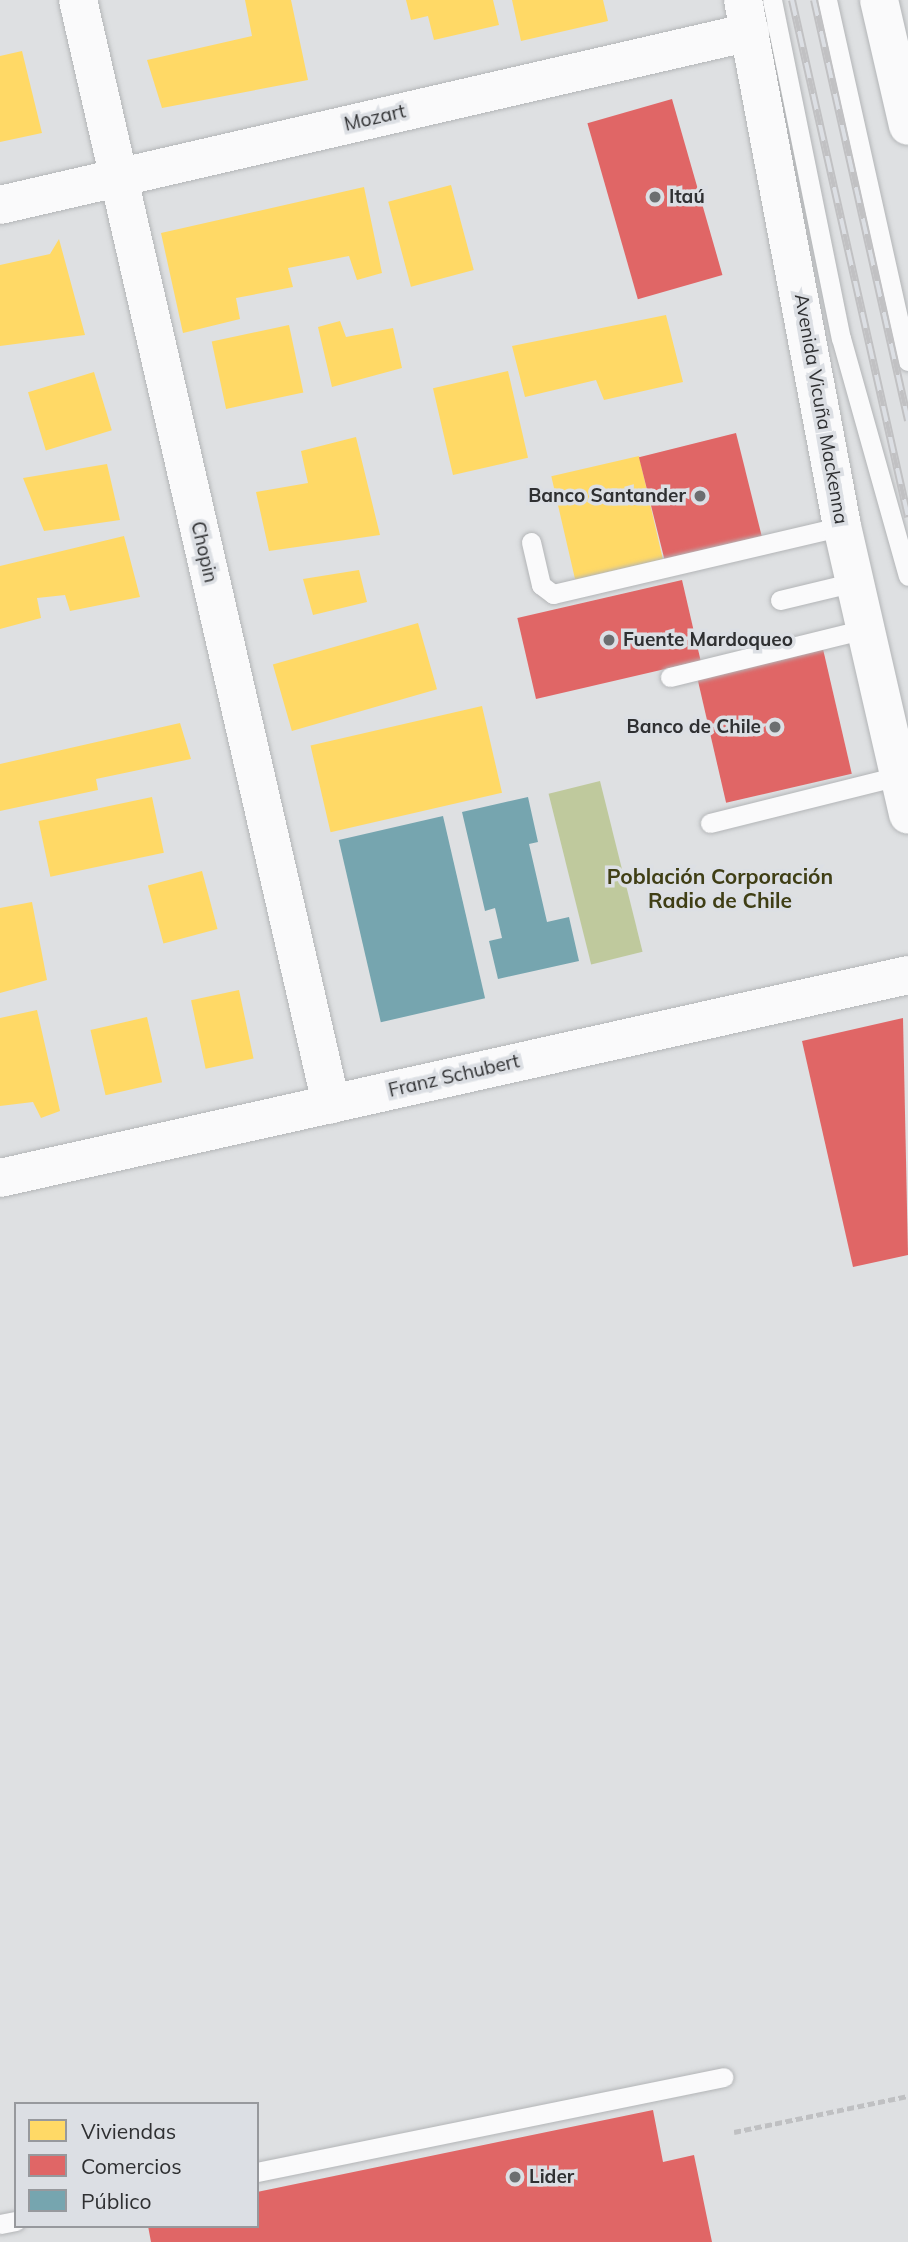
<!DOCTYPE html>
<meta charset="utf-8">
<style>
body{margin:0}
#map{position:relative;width:908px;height:2242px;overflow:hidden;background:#dee0e2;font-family:Mulish,sans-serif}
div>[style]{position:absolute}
.green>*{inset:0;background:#bfc99d;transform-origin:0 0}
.homes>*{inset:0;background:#ffd966;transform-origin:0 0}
.shops>*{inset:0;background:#e06666;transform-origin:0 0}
.public>*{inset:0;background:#76a5af;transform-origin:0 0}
.path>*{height:4.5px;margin-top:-2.25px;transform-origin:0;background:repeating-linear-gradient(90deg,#bfc0c2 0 7px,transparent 0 10.5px)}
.roads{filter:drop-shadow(0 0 2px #b3b5b7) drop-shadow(0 0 2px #b3b5b7)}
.service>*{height:19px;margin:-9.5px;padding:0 9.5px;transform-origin:9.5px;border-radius:9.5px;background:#fafafb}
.minor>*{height:38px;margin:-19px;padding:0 19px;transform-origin:19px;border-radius:19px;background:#fafafb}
.primary>*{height:38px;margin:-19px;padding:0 19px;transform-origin:19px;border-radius:19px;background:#fafafb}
.rail>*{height:8px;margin-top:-4px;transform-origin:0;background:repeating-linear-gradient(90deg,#dcdfe4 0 16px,#c1c1c3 0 32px);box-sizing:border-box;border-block:2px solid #c1c1c3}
.dots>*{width:19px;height:19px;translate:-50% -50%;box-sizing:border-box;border:4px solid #dcdfe4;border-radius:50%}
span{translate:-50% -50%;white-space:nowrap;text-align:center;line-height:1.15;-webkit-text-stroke:7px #dcdfe4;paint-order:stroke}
.street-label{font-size:19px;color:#2f3032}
.poi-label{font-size:19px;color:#2f3032;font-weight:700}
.left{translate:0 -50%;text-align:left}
.right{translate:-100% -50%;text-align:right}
.neighbourhood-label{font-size:21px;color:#3f3e15;font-weight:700}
.legend{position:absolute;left:14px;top:2102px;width:245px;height:126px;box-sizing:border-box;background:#dcdfe4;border:2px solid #97999d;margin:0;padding:9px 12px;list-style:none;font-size:21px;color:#2f3032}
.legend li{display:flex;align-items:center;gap:14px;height:35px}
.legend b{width:35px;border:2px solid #97999d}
</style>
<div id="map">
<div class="green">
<i style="left:600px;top:781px;width:176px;height:53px;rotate:76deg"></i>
</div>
<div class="homes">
<i style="clip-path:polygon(245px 0,291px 0,308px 80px,162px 108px,147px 60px,252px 36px)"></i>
<i style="clip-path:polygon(406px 0,493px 0,499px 25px,434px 40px,428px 16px,411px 20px)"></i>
<i style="clip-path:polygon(512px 0,603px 0,608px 21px,521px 41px)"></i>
<i style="clip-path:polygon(22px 51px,42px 133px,0 142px,0 56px)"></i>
<i style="left:451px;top:185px;width:88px;height:65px;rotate:75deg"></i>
<i style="clip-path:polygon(364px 187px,382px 273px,357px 280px,349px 256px,288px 268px,293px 287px,236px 298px,240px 319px,183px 333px,161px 233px)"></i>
<i style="clip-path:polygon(59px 239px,85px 335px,0 346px,0 265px,50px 254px)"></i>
<i style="clip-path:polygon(666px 315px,683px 382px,604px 400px,596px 380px,525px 397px,512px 346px)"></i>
<i style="clip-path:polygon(340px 321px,346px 337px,393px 328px,402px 368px,332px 387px,318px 327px)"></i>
<i style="left:289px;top:325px;width:69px;height:79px;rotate:78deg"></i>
<i style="left:508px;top:371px;width:89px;height:77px;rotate:77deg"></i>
<i style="left:94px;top:372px;width:61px;height:69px;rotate:73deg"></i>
<i style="clip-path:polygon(356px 437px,380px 535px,269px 551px,256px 492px,308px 483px,301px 451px)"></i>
<i style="left:639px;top:456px;width:106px;height:90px;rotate:77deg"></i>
<i style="clip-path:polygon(107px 464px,120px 520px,44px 531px,23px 478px)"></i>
<i style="clip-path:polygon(124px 536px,140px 597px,70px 611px,65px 595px,37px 598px,41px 618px,0 629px,0 566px)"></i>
<i style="clip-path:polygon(359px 570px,367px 602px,313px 615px,303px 579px)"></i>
<i style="left:418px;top:623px;width:69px;height:151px;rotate:74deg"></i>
<i style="left:482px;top:706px;width:89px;height:176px;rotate:77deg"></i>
<i style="clip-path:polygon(180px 723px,191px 759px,96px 779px,98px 790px,0 811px,0 764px)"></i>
<i style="left:152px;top:797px;width:57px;height:116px;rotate:78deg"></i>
<i style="left:202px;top:871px;width:60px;height:56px;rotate:75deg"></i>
<i style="clip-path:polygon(32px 902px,47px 980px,0 993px,0 908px)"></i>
<i style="left:239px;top:990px;width:70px;height:49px;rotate:78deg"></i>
<i style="clip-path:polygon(37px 1010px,60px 1111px,41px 1118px,33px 1102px,0 1106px,0 1018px)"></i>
<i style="left:147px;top:1017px;width:67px;height:58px;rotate:77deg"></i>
</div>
<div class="shops">
<i style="left:672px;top:99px;width:183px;height:88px;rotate:74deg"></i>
<i style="left:736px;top:433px;width:107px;height:100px;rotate:76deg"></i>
<i style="left:682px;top:580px;width:83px;height:169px;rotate:77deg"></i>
<i style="left:823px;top:649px;width:128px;height:129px;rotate:77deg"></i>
<i style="clip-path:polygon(903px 1018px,908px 1255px,853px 1267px,802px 1041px)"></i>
<i style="clip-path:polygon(653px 2110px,663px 2162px,694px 2155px,712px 2242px,151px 2242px,148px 2226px,257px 2226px,257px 2192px)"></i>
</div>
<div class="public">
<i style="clip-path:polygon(528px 797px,538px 842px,529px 844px,547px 922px,569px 917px,579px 961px,498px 979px,489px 941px,502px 938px,495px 908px,485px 911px,462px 812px)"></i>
<i style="left:443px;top:816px;width:187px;height:107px;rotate:77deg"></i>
</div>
<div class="path">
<i style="left:734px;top:2132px;width:178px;rotate:-11.7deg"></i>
</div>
<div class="roads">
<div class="service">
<i style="left:772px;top:0;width:345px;rotate:78.5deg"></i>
<i style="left:841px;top:338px;width:247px;rotate:74.3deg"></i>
<i style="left:827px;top:0;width:370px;rotate:77.4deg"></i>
<i style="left:531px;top:542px;width:44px;rotate:76.9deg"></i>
<i style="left:541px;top:585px;width:15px;rotate:37deg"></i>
<i style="left:553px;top:594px;width:297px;rotate:-13.2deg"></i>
<i style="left:780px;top:600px;width:77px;rotate:-13.5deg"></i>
<i style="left:670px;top:677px;width:201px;rotate:-13.8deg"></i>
<i style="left:710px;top:823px;width:195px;rotate:-14deg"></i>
<i style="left:257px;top:2172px;width:476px;rotate:-11.5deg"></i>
<i style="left:0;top:2224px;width:16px;rotate:-11deg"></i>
</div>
<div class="minor">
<i style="left:78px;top:0;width:1133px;rotate:77.09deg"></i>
<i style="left:0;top:205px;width:770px;rotate:-12.99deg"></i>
<i style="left:0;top:1178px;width:930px;rotate:-12.6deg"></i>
</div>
<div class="primary">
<i style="left:743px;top:0;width:535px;rotate:79.34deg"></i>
<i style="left:842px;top:526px;width:296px;rotate:77.1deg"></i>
<i style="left:879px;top:0;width:129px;rotate:77deg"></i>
</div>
</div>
<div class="rail">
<i style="left:792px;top:0;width:530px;rotate:77.35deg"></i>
<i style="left:814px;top:0;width:431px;rotate:77.4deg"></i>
</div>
<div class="dots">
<i style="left:655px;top:197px;background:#6c6e70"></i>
<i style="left:700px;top:496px;background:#6c6e70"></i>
<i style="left:609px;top:640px;background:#6c6e70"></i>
<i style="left:775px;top:727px;background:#6c6e70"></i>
<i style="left:515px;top:2177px;background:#6c6e70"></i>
</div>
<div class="street-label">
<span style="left:375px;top:118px;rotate:-13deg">Mozart</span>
<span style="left:821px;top:409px;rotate:80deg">Avenida Vicuña Mackenna</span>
<span style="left:204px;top:552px;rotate:77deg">Chopin</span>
<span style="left:454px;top:1076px;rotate:-13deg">Franz Schubert</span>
</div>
<div class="poi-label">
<span class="left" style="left:669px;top:197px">Itaú</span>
<span class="right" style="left:686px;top:496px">Banco Santander</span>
<span class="left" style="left:623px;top:640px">Fuente Mardoqueo</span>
<span class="right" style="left:761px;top:727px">Banco de Chile</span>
<span class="left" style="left:529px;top:2177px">Lider</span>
</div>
<div class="neighbourhood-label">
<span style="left:720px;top:888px">Población Corporación<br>Radio de Chile</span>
</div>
<ul class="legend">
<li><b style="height:19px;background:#ffd966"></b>Viviendas</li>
<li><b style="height:19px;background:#e06666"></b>Comercios</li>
<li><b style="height:19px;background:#76a5af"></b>Público</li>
</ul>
</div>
